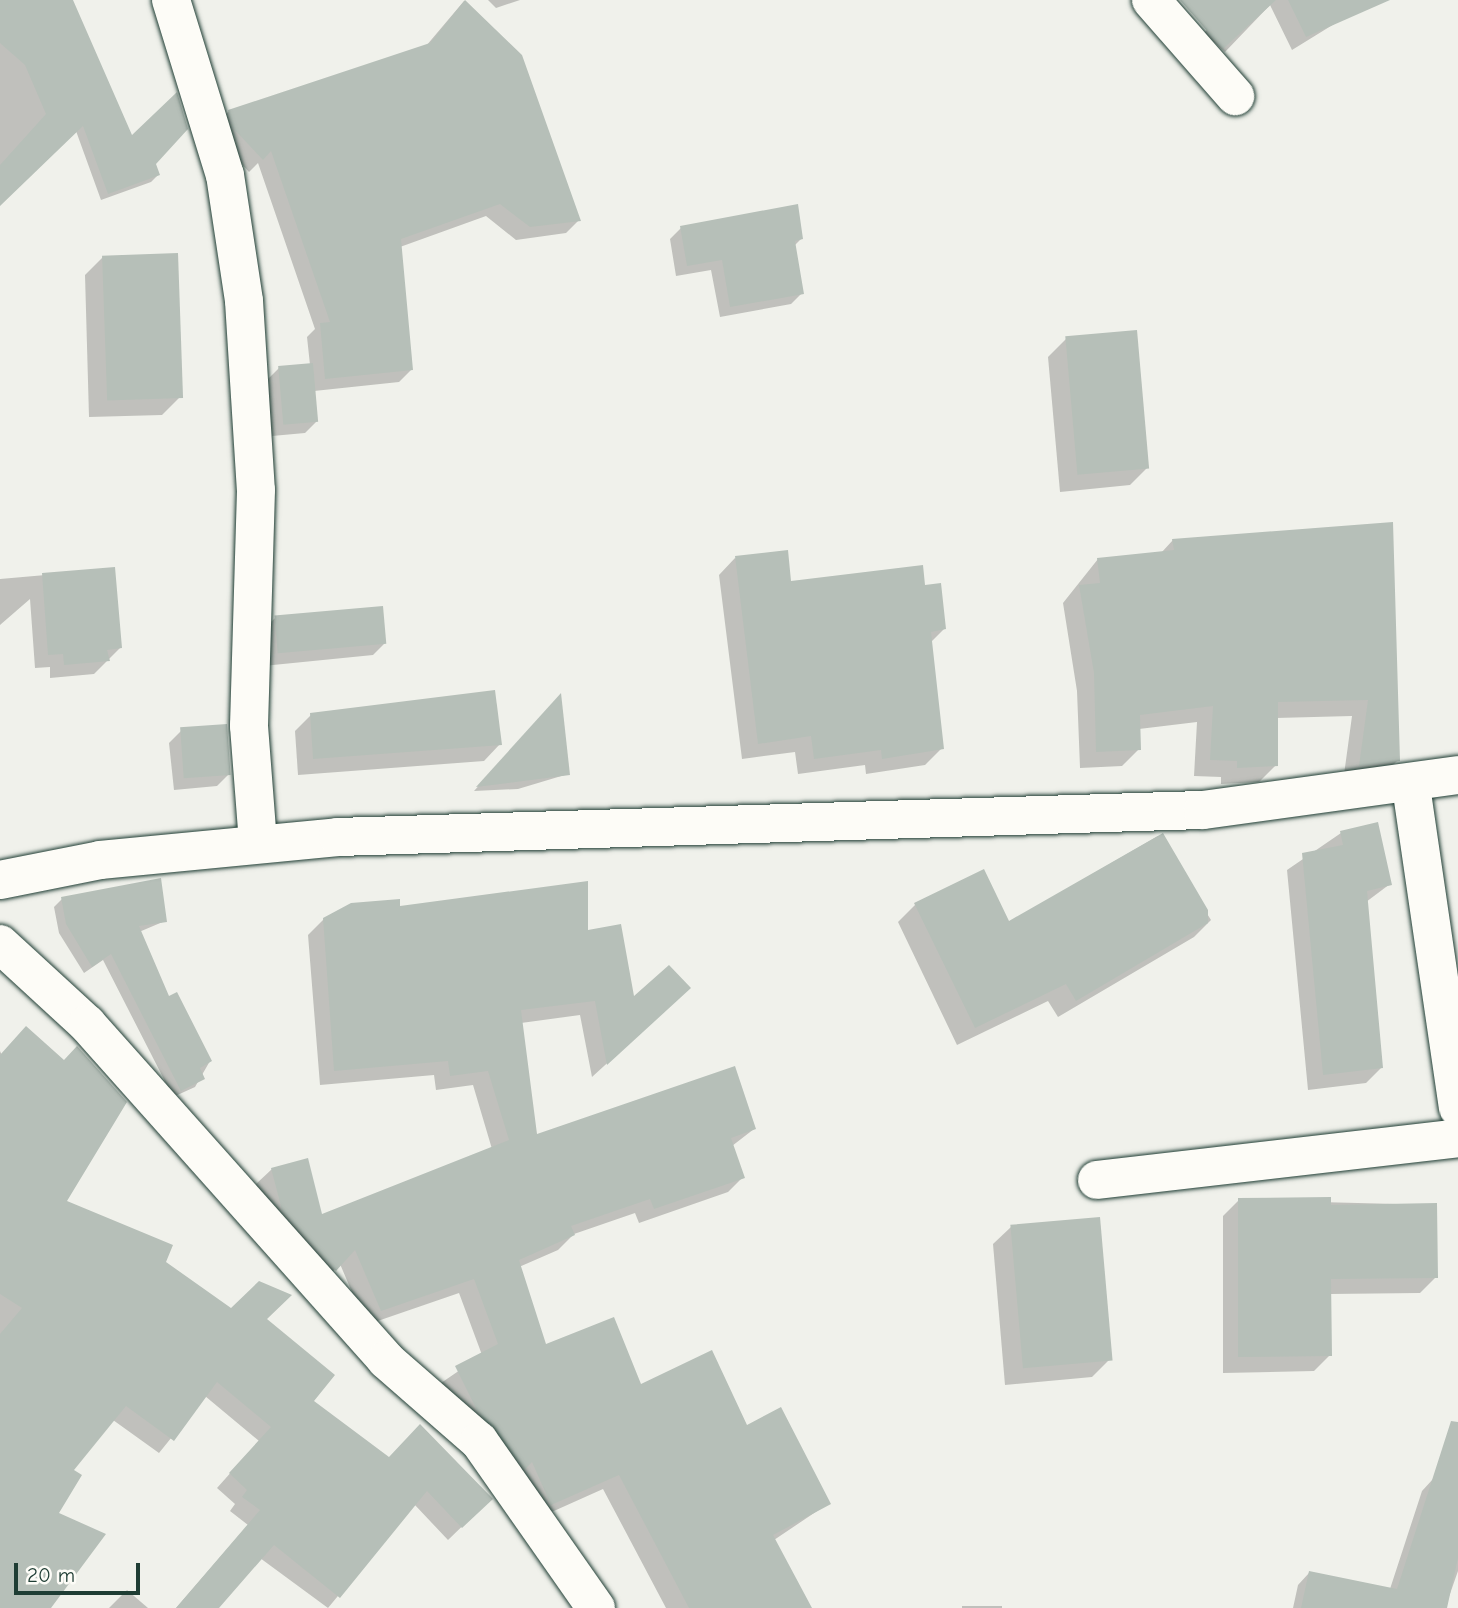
<!DOCTYPE html>
<style>
body{margin:0}
#map{position:relative;width:1458px;height:1608px;overflow:hidden;background:#f0f1eb;font-family:"Comic Neue",sans-serif}
div>[style]{position:absolute}
.shadow>*{inset:0;background:#0003;transform-origin:0 0}
.building>*{inset:0;background:#b6bfb8;transform-origin:0 0}
.roads{filter:drop-shadow(0 0 2px #1f3d34) drop-shadow(0 0 2px #1f3d34)}
.minor>*{height:38px;margin:-19px;padding:0 19px;transform-origin:19px;border-radius:19px;background:#fdfcf7}
span{translate:-50% -50%;white-space:nowrap;text-align:center;line-height:1.15;-webkit-text-stroke:6px #fdfcf7;paint-order:stroke}
.scale{position:absolute;left:14px;top:1563px;width:126px;height:32px;box-sizing:border-box;border:4px solid #1f3d34;border-top:0;padding-left:9px;font-size:21px;line-height:24px;white-space:nowrap;color:#1f3d34;-webkit-text-stroke:5px #fdfcf7;paint-order:stroke}
</style>
<div id="map">
<div class="shadow">
<i style="clip-path:polygon(0 0,65px 0,131px 138px,154px 164px,158px 175px,151px 182px,101px 200px,76px 131px,0 204px)"></i>
<i style="clip-path:polygon(488px 0,520px 0,496px 8px)"></i>
<i style="clip-path:polygon(1234px 0,1330px 0,1339px 21px,1292px 50px,1270px 5px,1225px 52px,1204px 33px)"></i>
<i style="clip-path:polygon(464px 1px,520px 56px,579px 220px,566px 233px,516px 240px,486px 216px,400px 247px,412px 369px,399px 382px,314px 391px,317px 421px,305px 433px,272px 436px,267px 380px,279px 368px,310px 365px,307px 337px,315px 329px,258px 163px,249px 172px,221px 141px,216px 124px,229px 111px,426px 46px)"></i>
<i style="clip-path:polygon(681px 228px,802px 238px,794px 246px,802px 293px,791px 304px,720px 317px,711px 270px,676px 276px,670px 239px)"></i>
<i style="clip-path:polygon(103px 257px,180px 397px,162px 415px,89px 417px,85px 275px)"></i>
<i style="clip-path:polygon(1066px 339px,1148px 467px,1130px 485px,1060px 492px,1048px 357px)"></i>
<i style="clip-path:polygon(1392px 523px,1398px 760px,1381px 777px,1343px 782px,1352px 716px,1276px 718px,1276px 765px,1259px 782px,1221px 784px,1221px 777px,1194px 776px,1197px 722px,1139px 729px,1139px 749px,1122px 766px,1080px 768px,1077px 691px,1063px 603px,1098px 559px,1161px 553px,1173px 540px)"></i>
<i style="clip-path:polygon(735px 558px,790px 583px,923px 587px,944px 629px,930px 643px,942px 748px,925px 765px,866px 774px,865px 765px,798px 774px,795px 752px,742px 759px,719px 575px)"></i>
<i style="clip-path:polygon(114px 569px,120px 648px,94px 674px,50px 678px,50px 667px,35px 668px,30px 599px,0 625px,0 579px)"></i>
<i style="clip-path:polygon(275px 618px,385px 643px,373px 655px,263px 666px,263px 630px)"></i>
<i style="clip-path:polygon(560px 696px,568px 774px,518px 789px,474px 791px)"></i>
<i style="clip-path:polygon(311px 715px,500px 744px,484px 761px,298px 775px,295px 731px)"></i>
<i style="clip-path:polygon(181px 731px,229px 774px,217px 786px,174px 790px,169px 743px)"></i>
<i style="clip-path:polygon(1341px 833px,1390px 884px,1366px 902px,1381px 1068px,1366px 1083px,1308px 1090px,1287px 870px)"></i>
<i style="clip-path:polygon(1158px 836px,1211px 920px,1194px 937px,1058px 1017px,1048px 1001px,957px 1045px,898px 922px,915px 905px,1008px 923px)"></i>
<i style="clip-path:polygon(62px 899px,165px 921px,139px 932px,168px 999px,210px 1061px,195px 1087px,173px 1097px,103px 960px,84px 973px,59px 933px,54px 907px)"></i>
<i style="clip-path:polygon(399px 908px,586px 932px,633px 999px,673px 1003px,592px 1077px,580px 1015px,521px 1023px,536px 1137px,754px 1129px,732px 1146px,743px 1177px,728px 1192px,639px 1223px,635px 1213px,574px 1234px,558px 1250px,519px 1267px,545px 1346px,747px 1428px,829px 1503px,774px 1540px,810px 1608px,666px 1608px,603px 1489px,536px 1519px,441px 1383px,482px 1355px,459px 1293px,366px 1325px,340px 1264px,320px 1285px,267px 1225px,256px 1184px,272px 1169px,321px 1216px,492px 1149px,473px 1085px,436px 1090px,434px 1075px,320px 1085px,308px 935px,324px 919px)"></i>
<i style="clip-path:polygon(0 1051px,65px 1202px,231px 1311px,265px 1320px,312px 1401px,389px 1459px,477px 1512px,448px 1540px,414px 1504px,328px 1608px,260px 1558px,217px 1608px,176px 1608px,248px 1525px,230px 1511px,235px 1504px,217px 1488px,259px 1441px,205px 1396px,159px 1453px,113px 1420px,71px 1470px,56px 1514px,49px 1608px,0 1608px)"></i>
<i style="clip-path:polygon(1239px 1200px,1436px 1205px,1436px 1277px,1420px 1293px,1330px 1294px,1330px 1355px,1314px 1371px,1223px 1373px,1223px 1216px)"></i>
<i style="clip-path:polygon(1011px 1227px,1110px 1359px,1092px 1377px,1005px 1385px,993px 1244px)"></i>
<i style="clip-path:polygon(1433px 1479px,1458px 1487px,1458px 1571px,1445px 1608px,1293px 1608px,1298px 1585px,1309px 1573px,1390px 1589px,1422px 1491px)"></i>
<i style="clip-path:polygon(127px 1590px,148px 1608px,109px 1608px)"></i>
<i style="left:962px;top:1606px;width:40px;height:3px"></i>
</div>
<div class="building">
<i style="clip-path:polygon(0 0,73px 0,132px 135px,177px 92px,188px 129px,156px 164px,160px 175px,108px 194px,83px 126px,0 206px,0 165px,46px 114px,25px 65px,0 43px)"></i>
<i style="clip-path:polygon(465px 0,522px 55px,581px 221px,530px 227px,500px 204px,401px 239px,413px 370px,325px 379px,320px 323px,330px 322px,271px 151px,263px 160px,233px 128px,228px 110px,430px 43px)"></i>
<i style="clip-path:polygon(1180px 0,1276px 0,1223px 49px)"></i>
<i style="clip-path:polygon(1288px 0,1390px 0,1306px 37px)"></i>
<i style="clip-path:polygon(798px 204px,803px 239px,795px 241px,804px 294px,730px 307px,722px 260px,687px 266px,680px 226px)"></i>
<i style="left:178px;top:253px;width:145px;height:76px;rotate:88deg"></i>
<i style="left:1137px;top:330px;width:139px;height:72px;rotate:85deg"></i>
<i style="left:313px;top:363px;width:59px;height:35px;rotate:85deg"></i>
<i style="clip-path:polygon(1393px 522px,1400px 761px,1359px 766px,1368px 700px,1278px 702px,1278px 766px,1237px 768px,1237px 761px,1210px 760px,1213px 706px,1140px 715px,1141px 750px,1096px 752px,1094px 673px,1079px 585px,1100px 583px,1097px 558px,1174px 550px,1172px 539px)"></i>
<i style="clip-path:polygon(788px 550px,791px 581px,923px 565px,925px 585px,941px 583px,946px 629px,931px 632px,944px 749px,882px 759px,881px 750px,814px 759px,811px 736px,758px 744px,735px 556px)"></i>
<i style="clip-path:polygon(115px 567px,122px 648px,107px 650px,110px 661px,64px 665px,63px 654px,48px 655px,42px 573px)"></i>
<i style="left:383px;top:606px;width:38px;height:109px;rotate:85deg"></i>
<i style="clip-path:polygon(495px 690px,502px 745px,313px 759px,310px 713px)"></i>
<i style="clip-path:polygon(561px 693px,570px 775px,476px 787px)"></i>
<i style="left:227px;top:724px;width:51px;height:47px;rotate:86deg"></i>
<i style="clip-path:polygon(1378px 822px,1392px 885px,1367px 891px,1383px 1068px,1323px 1075px,1302px 853px,1343px 845px,1340px 831px)"></i>
<i style="clip-path:polygon(1163px 833px,1208px 910px,1208px 923px,1076px 1001px,1066px 984px,975px 1028px,914px 903px,984px 869px,1009px 921px)"></i>
<i style="clip-path:polygon(161px 878px,167px 922px,139px 926px,169px 996px,177px 992px,212px 1061px,200px 1068px,205px 1079px,181px 1091px,111px 954px,92px 967px,66px 924px,61px 897px)"></i>
<i style="clip-path:polygon(588px 881px,588px 930px,621px 924px,634px 996px,669px 965px,691px 988px,607px 1065px,595px 1001px,521px 1010px,537px 1134px,735px 1066px,756px 1129px,731px 1138px,745px 1178px,654px 1209px,650px 1199px,571px 1226px,575px 1235px,519px 1260px,546px 1344px,614px 1317px,641px 1384px,712px 1350px,747px 1425px,781px 1407px,831px 1504px,773px 1535px,812px 1608px,689px 1608px,619px 1475px,551px 1505px,532px 1462px,525px 1469px,477px 1410px,455px 1366px,498px 1344px,474px 1279px,381px 1311px,355px 1250px,336px 1271px,282px 1210px,271px 1168px,308px 1158px,322px 1214px,509px 1140px,488px 1071px,450px 1076px,448px 1061px,334px 1071px,323px 918px,351px 903px,400px 899px,400px 906px)"></i>
<i style="clip-path:polygon(26px 1026px,64px 1060px,77px 1046px,127px 1102px,67px 1201px,173px 1245px,166px 1262px,231px 1308px,259px 1281px,292px 1295px,267px 1319px,335px 1375px,314px 1401px,389px 1457px,420px 1424px,493px 1499px,462px 1528px,427px 1491px,340px 1598px,274px 1545px,219px 1608px,176px 1608px,260px 1510px,242px 1497px,247px 1490px,229px 1473px,271px 1427px,217px 1382px,174px 1441px,126px 1406px,74px 1470px,82px 1475px,59px 1513px,106px 1534px,51px 1608px,0 1608px,0 1334px,22px 1308px,0 1294px,0 1055px)"></i>
<i style="clip-path:polygon(1331px 1197px,1331px 1205px,1437px 1203px,1438px 1278px,1331px 1279px,1332px 1356px,1238px 1357px,1238px 1198px)"></i>
<i style="left:1100px;top:1217px;width:144px;height:90px;rotate:85deg"></i>
<i style="clip-path:polygon(1451px 1421px,1458px 1422px,1458px 1558px,1447px 1608px,1301px 1608px,1309px 1571px,1397px 1589px)"></i>
</div>
<div class="roads">
<div class="minor">
<i style="left:171px;top:0;width:183px;rotate:72.9deg"></i>
<i style="left:225px;top:175px;width:127px;rotate:81.4deg"></i>
<i style="left:244px;top:301px;width:189px;rotate:86.4deg"></i>
<i style="left:256px;top:490px;width:236px;rotate:91.7deg"></i>
<i style="left:249px;top:726px;width:118px;rotate:85.6deg"></i>
<i style="left:1151px;top:0;width:128px;rotate:48.8deg"></i>
<i style="left:1411px;top:786px;width:325px;rotate:81.7deg"></i>
<i style="left:0;top:880px;width:102px;rotate:-11.3deg"></i>
<i style="left:100px;top:860px;width:239px;rotate:-5.5deg"></i>
<i style="left:338px;top:837px;width:865px;rotate:-1.79deg"></i>
<i style="left:1203px;top:810px;width:257px;rotate:-7.8deg"></i>
<i style="left:0;top:944px;width:118px;rotate:42.6deg"></i>
<i style="left:87px;top:1024px;width:450px;rotate:48.3deg"></i>
<i style="left:386px;top:1360px;width:123px;rotate:41.1deg"></i>
<i style="left:479px;top:1441px;width:204px;rotate:55deg"></i>
<i style="left:1097px;top:1180px;width:363px;rotate:-6.6deg"></i>
</div>
</div>
<div class="scale">20 m</div>
</div>
